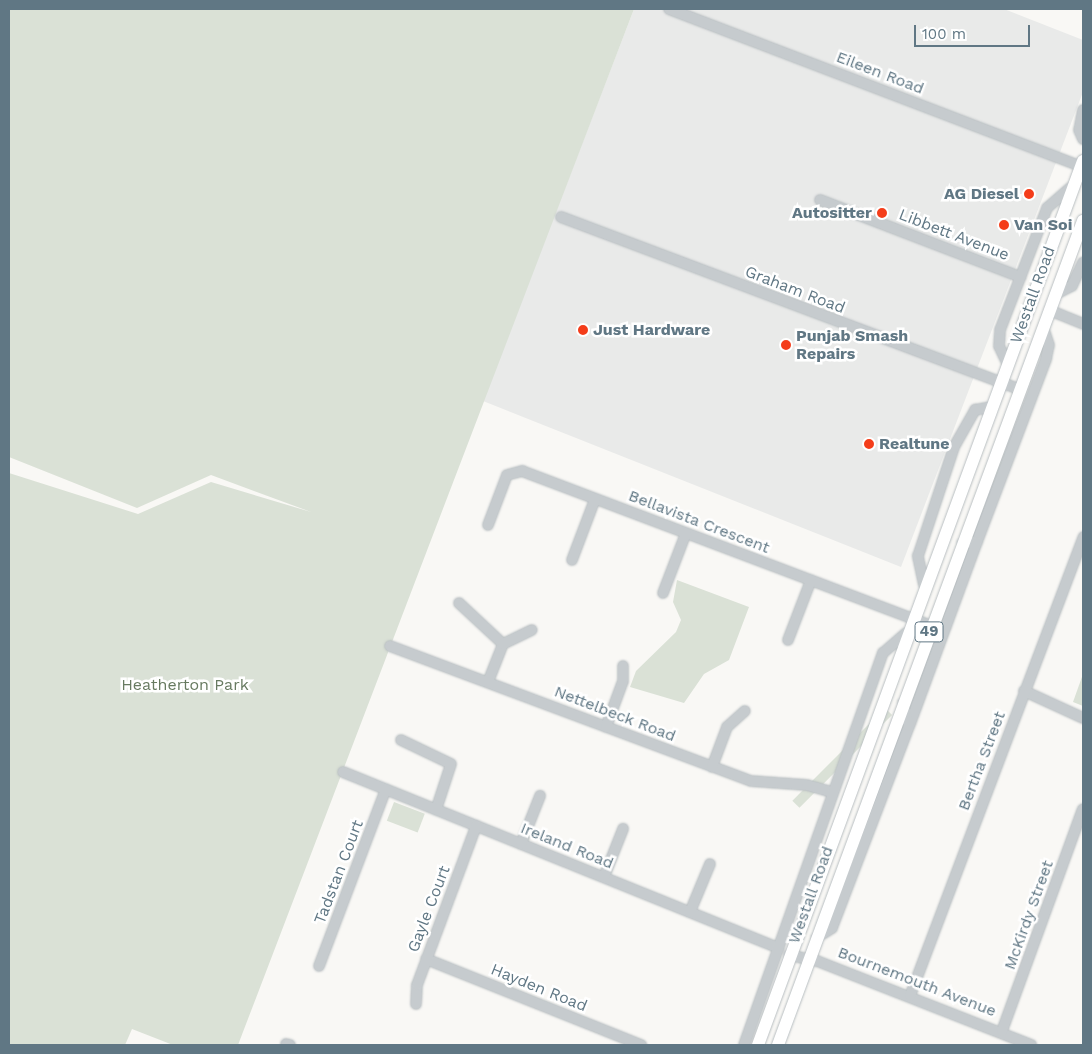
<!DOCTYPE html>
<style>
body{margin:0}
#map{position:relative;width:1092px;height:1054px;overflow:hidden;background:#f9f8f5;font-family:"Work Sans",sans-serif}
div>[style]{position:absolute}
.built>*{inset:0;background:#e9eae9}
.green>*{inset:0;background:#dae1d6;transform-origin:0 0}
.roads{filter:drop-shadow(0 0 1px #b8bec1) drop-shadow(0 0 1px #b8bec1)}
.minor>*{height:10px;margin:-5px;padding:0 5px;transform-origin:5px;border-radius:5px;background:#c6cbce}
.major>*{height:12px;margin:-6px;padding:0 6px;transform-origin:6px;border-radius:6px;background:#fff}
.dots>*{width:14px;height:14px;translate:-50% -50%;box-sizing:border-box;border:2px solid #fff;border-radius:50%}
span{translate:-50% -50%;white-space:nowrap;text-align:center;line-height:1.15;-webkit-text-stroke:5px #fff;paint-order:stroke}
.shield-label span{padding:1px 4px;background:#fff;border:1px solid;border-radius:4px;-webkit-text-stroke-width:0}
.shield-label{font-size:15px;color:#607784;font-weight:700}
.street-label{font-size:16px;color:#607784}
.poi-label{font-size:16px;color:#607784;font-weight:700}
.right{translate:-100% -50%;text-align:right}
.left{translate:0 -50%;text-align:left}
.park-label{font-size:16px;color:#677a60}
.frame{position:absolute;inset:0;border:10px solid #607784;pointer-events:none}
.scale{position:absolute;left:914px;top:25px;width:116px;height:22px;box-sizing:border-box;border:2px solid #607784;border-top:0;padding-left:6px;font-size:15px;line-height:18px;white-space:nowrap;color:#607784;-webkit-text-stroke:4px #fff;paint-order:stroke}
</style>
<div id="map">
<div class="built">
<i style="clip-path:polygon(634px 9px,1004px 9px,1083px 40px,1083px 92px,901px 567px,483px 401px)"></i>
</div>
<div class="green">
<i style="clip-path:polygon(9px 9px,634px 9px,238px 1045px,173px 1045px,132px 1029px,125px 1045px,9px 1045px,9px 473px,138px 514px,211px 482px,311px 512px,211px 475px,137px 508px,9px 457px)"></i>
<i style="clip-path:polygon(677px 580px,749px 607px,729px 660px,704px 674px,684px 703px,630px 687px,636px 671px,676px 632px,681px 620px,673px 602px)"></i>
<i style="clip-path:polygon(1083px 674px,1083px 706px,1073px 702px)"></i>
<i style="left:885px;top:708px;width:10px;height:131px;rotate:45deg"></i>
<i style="left:394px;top:802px;width:33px;height:20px;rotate:21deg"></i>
</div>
<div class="roads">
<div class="minor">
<i style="left:669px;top:9px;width:441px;rotate:20.9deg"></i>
<i style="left:1083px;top:110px;width:20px;rotate:101deg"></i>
<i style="left:1079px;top:130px;width:10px;rotate:66deg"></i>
<i style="left:820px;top:200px;width:215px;rotate:21deg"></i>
<i style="left:561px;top:217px;width:489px;rotate:20.6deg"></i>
<i style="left:1056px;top:294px;width:18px;rotate:-27deg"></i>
<i style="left:1072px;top:286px;width:26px;rotate:-65deg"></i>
<i style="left:1049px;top:310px;width:37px;rotate:22deg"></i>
<i style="left:1007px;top:363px;width:19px;rotate:-115deg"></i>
<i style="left:999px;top:346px;width:16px;rotate:-86deg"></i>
<i style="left:1000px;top:330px;width:131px;rotate:-68.9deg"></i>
<i style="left:1047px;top:208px;width:37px;rotate:-41deg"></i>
<i style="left:488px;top:525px;width:53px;rotate:-69.2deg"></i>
<i style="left:507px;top:475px;width:16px;rotate:-15deg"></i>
<i style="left:522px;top:471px;width:438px;rotate:20.7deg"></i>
<i style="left:962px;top:543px;width:15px;rotate:-4deg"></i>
<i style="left:977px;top:542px;width:196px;rotate:-69.3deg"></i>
<i style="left:1046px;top:359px;width:14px;rotate:-78deg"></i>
<i style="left:1049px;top:345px;width:19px;rotate:-108deg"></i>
<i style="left:572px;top:560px;width:65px;rotate:-69.3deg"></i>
<i style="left:924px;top:585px;width:30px;rotate:-102deg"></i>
<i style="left:918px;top:556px;width:115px;rotate:-71.7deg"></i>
<i style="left:954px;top:447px;width:43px;rotate:-60.4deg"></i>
<i style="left:975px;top:410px;width:16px;rotate:-11deg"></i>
<i style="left:663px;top:593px;width:64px;rotate:-69deg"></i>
<i style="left:459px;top:603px;width:60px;rotate:43deg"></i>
<i style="left:503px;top:644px;width:41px;rotate:111.5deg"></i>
<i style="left:788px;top:640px;width:64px;rotate:-69deg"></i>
<i style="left:503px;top:644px;width:32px;rotate:-26deg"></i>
<i style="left:390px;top:646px;width:385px;rotate:20.5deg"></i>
<i style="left:751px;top:781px;width:56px;rotate:4.1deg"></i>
<i style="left:807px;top:785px;width:26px;rotate:16deg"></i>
<i style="left:1024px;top:691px;width:65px;rotate:24.6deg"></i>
<i style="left:910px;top:724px;width:194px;rotate:-69.8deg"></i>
<i style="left:606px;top:727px;width:49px;rotate:-69.7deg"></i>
<i style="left:623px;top:681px;width:15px;rotate:-90deg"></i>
<i style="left:401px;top:740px;width:55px;rotate:25.6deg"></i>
<i style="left:451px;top:764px;width:48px;rotate:108.1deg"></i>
<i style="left:712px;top:767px;width:43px;rotate:-69.4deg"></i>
<i style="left:727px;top:727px;width:24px;rotate:-42deg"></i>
<i style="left:343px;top:772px;width:470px;rotate:22deg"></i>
<i style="left:521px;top:844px;width:52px;rotate:-68.4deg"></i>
<i style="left:604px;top:877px;width:52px;rotate:-68.4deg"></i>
<i style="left:690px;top:912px;width:52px;rotate:-67.4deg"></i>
<i style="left:816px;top:938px;width:19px;rotate:-32deg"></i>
<i style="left:832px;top:928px;width:216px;rotate:-69.1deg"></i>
<i style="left:909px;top:726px;width:24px;rotate:-105deg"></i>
<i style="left:789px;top:955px;width:29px;rotate:12deg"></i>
<i style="left:817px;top:961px;width:230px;rotate:21.4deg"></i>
<i style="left:426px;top:959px;width:232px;rotate:21.8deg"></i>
<i style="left:319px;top:966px;width:189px;rotate:-69.3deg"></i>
<i style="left:910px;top:996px;width:491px;rotate:-69.3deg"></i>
<i style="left:416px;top:1004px;width:19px;rotate:-87deg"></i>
<i style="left:417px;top:985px;width:170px;rotate:-69.6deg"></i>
<i style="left:1002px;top:1031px;width:236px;rotate:-70deg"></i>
<i style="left:286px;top:1044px;width:4px;rotate:14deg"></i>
<i style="left:744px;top:1045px;width:416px;rotate:-70.5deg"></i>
<i style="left:883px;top:653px;width:30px;rotate:-41deg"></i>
</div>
<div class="major">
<i style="left:758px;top:1045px;width:942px;rotate:-69.81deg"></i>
<i style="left:778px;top:1045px;width:879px;rotate:-69.69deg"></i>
</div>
</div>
<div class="dots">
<i style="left:1029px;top:194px;background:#f43d1a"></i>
<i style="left:882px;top:213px;background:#f43d1a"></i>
<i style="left:1004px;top:225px;background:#f43d1a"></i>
<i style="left:583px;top:330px;background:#f43d1a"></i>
<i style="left:786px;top:345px;background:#f43d1a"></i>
<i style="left:869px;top:444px;background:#f43d1a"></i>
</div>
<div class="shield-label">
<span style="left:929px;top:632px">49</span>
</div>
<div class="street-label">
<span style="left:880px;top:73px;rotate:21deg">Eileen Road</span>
<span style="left:954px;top:235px;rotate:21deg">Libbett Avenue</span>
<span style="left:795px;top:290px;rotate:21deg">Graham Road</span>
<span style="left:1033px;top:295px;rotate:-70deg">Westall Road</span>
<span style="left:699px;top:522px;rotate:21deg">Bellavista Crescent</span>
<span style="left:615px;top:714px;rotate:21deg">Nettelbeck Road</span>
<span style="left:982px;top:761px;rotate:-69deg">Bertha Street</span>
<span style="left:567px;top:846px;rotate:22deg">Ireland Road</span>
<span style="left:339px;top:872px;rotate:-69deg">Tadstan Court</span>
<span style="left:811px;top:895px;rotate:-70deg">Westall Road</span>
<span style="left:429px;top:909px;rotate:-69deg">Gayle Court</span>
<span style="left:1029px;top:915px;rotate:-70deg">McKirdy Street</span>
<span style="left:917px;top:982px;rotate:21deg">Bournemouth Avenue</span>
<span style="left:539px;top:988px;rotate:22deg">Hayden Road</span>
</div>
<div class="poi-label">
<span class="right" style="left:1019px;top:194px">AG Diesel</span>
<span class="right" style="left:872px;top:213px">Autositter</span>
<span class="left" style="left:1014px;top:225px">Van Soi</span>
<span class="left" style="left:593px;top:330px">Just Hardware</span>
<span class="left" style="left:796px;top:345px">Punjab Smash<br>Repairs</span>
<span class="left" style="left:879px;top:444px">Realtune</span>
</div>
<div class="park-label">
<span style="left:185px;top:685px">Heatherton Park</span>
</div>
<div class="frame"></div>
<div class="scale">100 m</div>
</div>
